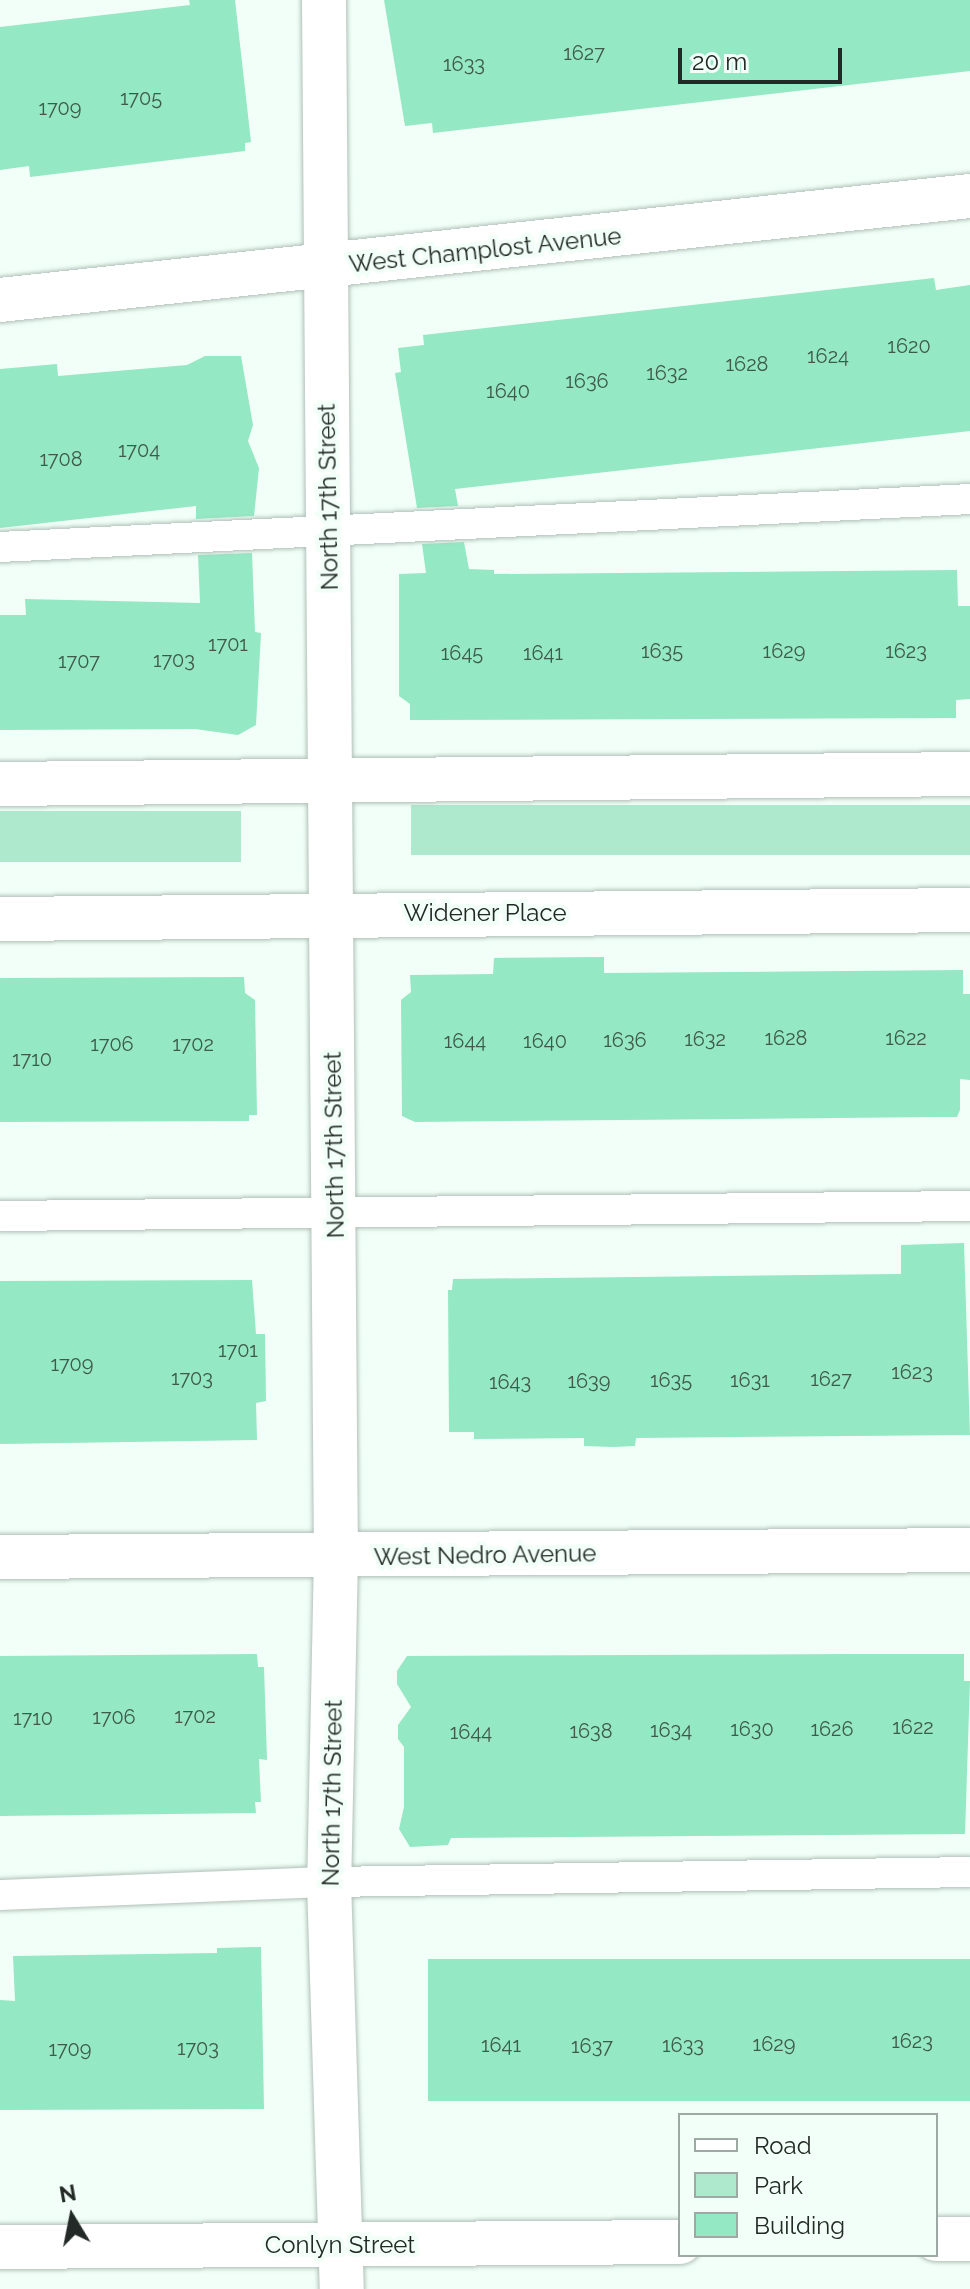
<!DOCTYPE html>
<style>
body{margin:0}
#map{position:relative;width:970px;height:2289px;overflow:hidden;background:#f1fff8;font-family:Raleway,sans-serif}
div>[style]{position:absolute}
.green>*{inset:0;background:#aee9ce;transform-origin:0 0}
.building>*{inset:0;background:#94e8c3;transform-origin:0 0}
.roads{filter:drop-shadow(0 0 2px #b0c1b8) drop-shadow(0 0 2px #b0c1b8)}
.service>*{height:30px;margin:-15px;padding:0 15px;transform-origin:15px;border-radius:15px;background:#fff}
.minor>*{height:44px;margin:-22px;padding:0 22px;transform-origin:22px;border-radius:22px;background:#fff}
.tertiary>*{height:44px;margin:-22px;padding:0 22px;transform-origin:22px;border-radius:22px;background:#fff}
span{translate:-50% -50%;white-space:nowrap;text-align:center;line-height:1.15;-webkit-text-stroke:8px #f1fff8;paint-order:stroke}
.number-label{font-size:20px;color:#3f594d}
.number-label span{-webkit-text-stroke-width:0}
.street-label{font-size:24px;color:#232926}
.legend{position:absolute;left:678px;top:2113px;width:260px;height:144px;box-sizing:border-box;background:#f1fff8;border:2px solid #9fa9a4;margin:0;padding:10px 14px;list-style:none;font-size:24px;color:#232926}
.legend li{display:flex;align-items:center;gap:16px;height:40px}
.legend b{width:40px;border:2px solid #9fa9a4}
.north{position:absolute;left:32px;top:2177px;width:80px;height:80px;-webkit-text-stroke:6px #f1fff8;paint-order:stroke;rotate:350deg;font-size:22px;font-weight:700;line-height:32px;text-align:center;color:#232926}
.north::after{content:'';display:block;margin:auto;width:28px;height:36px;background:#232926;clip-path:polygon(50% 0,100% 100%,50% 72%,0 100%)}
.scale{position:absolute;left:678px;top:48px;width:164px;height:36px;box-sizing:border-box;border:4px solid #232926;border-top:0;padding-left:10px;font-size:24px;line-height:28px;white-space:nowrap;color:#232926;-webkit-text-stroke:6px #f1fff8;paint-order:stroke}
</style>
<div id="map">
<div class="green">
<i style="left:970px;top:805px;width:50px;height:559px;rotate:90deg"></i>
<i style="left:0;top:811px;width:241px;height:51px"></i>
</div>
<div class="building">
<i style="clip-path:polygon(189px 0,235px 0,251px 142px,245px 143px,245px 151px,30px 177px,29px 166px,0 170px,0 27px,190px 5px)"></i>
<i style="clip-path:polygon(384px 0,970px 0,970px 71px,433px 133px,432px 123px,405px 126px)"></i>
<i style="clip-path:polygon(934px 278px,936px 290px,970px 285px,970px 431px,455px 489px,458px 506px,417px 508px,395px 373px,401px 372px,398px 348px,424px 345px,423px 335px)"></i>
<i style="clip-path:polygon(205px 356px,241px 356px,253px 425px,248px 441px,259px 468px,254px 516px,196px 519px,196px 506px,0 528px,0 369px,57px 364px,58px 376px,187px 365px)"></i>
<i style="clip-path:polygon(464px 542px,469px 569px,494px 570px,494px 574px,957px 570px,958px 606px,970px 606px,970px 699px,956px 700px,956px 718px,410px 720px,410px 704px,399px 696px,399px 574px,426px 573px,422px 544px)"></i>
<i style="clip-path:polygon(252px 553px,255px 632px,261px 633px,256px 725px,238px 735px,195px 729px,0 730px,0 615px,26px 615px,25px 599px,200px 603px,198px 555px)"></i>
<i style="clip-path:polygon(604px 957px,604px 973px,963px 970px,963px 994px,970px 994px,970px 1080px,960px 1079px,960px 1110px,957px 1117px,935px 1117px,415px 1122px,402px 1116px,401px 1000px,411px 992px,410px 975px,493px 974px,494px 958px)"></i>
<i style="clip-path:polygon(244px 977px,245px 993px,255px 1000px,257px 1115px,249px 1115px,249px 1121px,0 1122px,0 978px)"></i>
<i style="clip-path:polygon(964px 1243px,970px 1435px,636px 1438px,635px 1446px,613px 1447px,584px 1446px,584px 1438px,474px 1439px,474px 1432px,449px 1432px,448px 1290px,452px 1290px,453px 1279px,901px 1274px,901px 1245px)"></i>
<i style="clip-path:polygon(252px 1280px,256px 1334px,265px 1334px,266px 1401px,256px 1403px,257px 1440px,0 1444px,0 1281px)"></i>
<i style="clip-path:polygon(257px 1654px,258px 1667px,264px 1667px,267px 1760px,259px 1759px,261px 1802px,255px 1802px,256px 1813px,0 1816px,0 1656px)"></i>
<i style="clip-path:polygon(851px 1654px,964px 1654px,964px 1681px,970px 1681px,965px 1834px,451px 1838px,448px 1845px,410px 1847px,399px 1829px,404px 1807px,404px 1747px,398px 1739px,398px 1725px,411px 1707px,397px 1684px,397px 1671px,407px 1656px)"></i>
<i style="clip-path:polygon(261px 1947px,264px 2109px,0 2110px,0 2000px,15px 2001px,13px 1956px,217px 1953px,217px 1948px)"></i>
<i style="left:970px;top:1959px;width:142px;height:542px;rotate:90deg"></i>
</div>
<div class="roads">
<div class="service">
<i style="left:0;top:547px;width:971px;rotate:-2.83deg"></i>
<i style="left:0;top:1216px;width:970px;rotate:-0.59deg"></i>
<i style="left:0;top:1895px;width:329px;rotate:-2.3deg"></i>
<i style="left:329px;top:1882px;width:641px;rotate:-0.89deg"></i>
</div>
<div class="minor">
<i style="left:324px;top:0;width:1556px;rotate:89.56deg"></i>
<i style="left:336px;top:1556px;width:326px;rotate:91.2deg"></i>
<i style="left:329px;top:1882px;width:407px;rotate:88.2deg"></i>
<i style="left:0;top:784px;width:970px;rotate:-0.59deg"></i>
<i style="left:0;top:919px;width:970px;rotate:-0.53deg"></i>
<i style="left:0;top:1557px;width:970px;rotate:-0.41deg"></i>
<i style="left:936px;top:2239px;width:34px"></i>
<i style="left:0;top:2247px;width:680px;rotate:-0.42deg"></i>
</div>
<div class="tertiary">
<i style="left:0;top:300px;width:976px;rotate:-6.12deg"></i>
</div>
</div>
<div class="number-label">
<span style="left:584px;top:53px">1627</span>
<span style="left:464px;top:64px">1633</span>
<span style="left:141px;top:98px">1705</span>
<span style="left:60px;top:108px">1709</span>
<span style="left:909px;top:346px">1620</span>
<span style="left:828px;top:356px">1624</span>
<span style="left:747px;top:364px">1628</span>
<span style="left:667px;top:373px">1632</span>
<span style="left:587px;top:381px">1636</span>
<span style="left:508px;top:391px">1640</span>
<span style="left:139px;top:450px">1704</span>
<span style="left:61px;top:459px">1708</span>
<span style="left:228px;top:644px">1701</span>
<span style="left:662px;top:651px">1635</span>
<span style="left:784px;top:651px">1629</span>
<span style="left:906px;top:651px">1623</span>
<span style="left:462px;top:653px">1645</span>
<span style="left:543px;top:653px">1641</span>
<span style="left:174px;top:660px">1703</span>
<span style="left:79px;top:661px">1707</span>
<span style="left:786px;top:1038px">1628</span>
<span style="left:906px;top:1038px">1622</span>
<span style="left:705px;top:1039px">1632</span>
<span style="left:625px;top:1040px">1636</span>
<span style="left:465px;top:1041px">1644</span>
<span style="left:545px;top:1041px">1640</span>
<span style="left:112px;top:1044px">1706</span>
<span style="left:193px;top:1044px">1702</span>
<span style="left:32px;top:1059px">1710</span>
<span style="left:238px;top:1350px">1701</span>
<span style="left:72px;top:1364px">1709</span>
<span style="left:912px;top:1372px">1623</span>
<span style="left:192px;top:1378px">1703</span>
<span style="left:831px;top:1379px">1627</span>
<span style="left:671px;top:1380px">1635</span>
<span style="left:750px;top:1380px">1631</span>
<span style="left:589px;top:1381px">1639</span>
<span style="left:510px;top:1382px">1643</span>
<span style="left:195px;top:1716px">1702</span>
<span style="left:114px;top:1717px">1706</span>
<span style="left:33px;top:1718px">1710</span>
<span style="left:913px;top:1727px">1622</span>
<span style="left:752px;top:1729px">1630</span>
<span style="left:832px;top:1729px">1626</span>
<span style="left:671px;top:1730px">1634</span>
<span style="left:591px;top:1731px">1638</span>
<span style="left:471px;top:1732px">1644</span>
<span style="left:912px;top:2041px">1623</span>
<span style="left:774px;top:2044px">1629</span>
<span style="left:501px;top:2045px">1641</span>
<span style="left:683px;top:2045px">1633</span>
<span style="left:592px;top:2046px">1637</span>
<span style="left:198px;top:2048px">1703</span>
<span style="left:70px;top:2049px">1709</span>
</div>
<div class="street-label">
<span style="left:485px;top:250px;rotate:-6deg">West Champlost Avenue</span>
<span style="left:328px;top:497px;rotate:-91deg">North 17th Street</span>
<span style="left:485px;top:913px">Widener Place</span>
<span style="left:334px;top:1145px;rotate:-91deg">North 17th Street</span>
<span style="left:485px;top:1555px;rotate:-1deg">West Nedro Avenue</span>
<span style="left:332px;top:1793px;rotate:-89deg">North 17th Street</span>
<span style="left:340px;top:2245px">Conlyn Street</span>
</div>
<ul class="legend">
<li><b style="height:10px;background:#fff"></b>Road</li>
<li><b style="height:22px;background:#aee9ce"></b>Park</li>
<li><b style="height:22px;background:#94e8c3"></b>Building</li>
</ul>
<div class="north">N</div>
<div class="scale">20 m</div>
</div>
